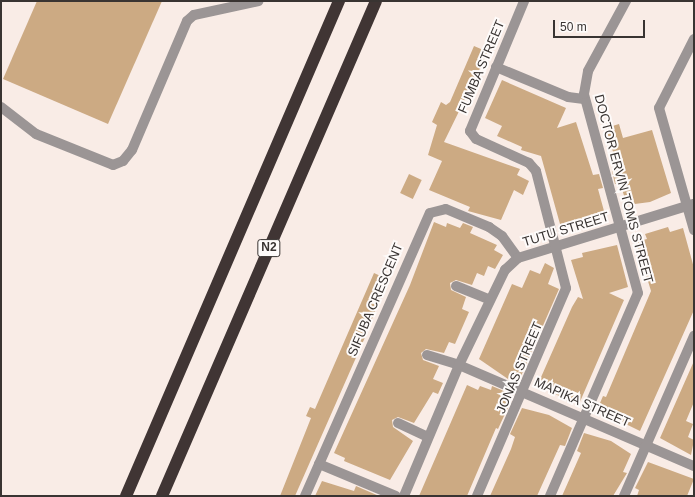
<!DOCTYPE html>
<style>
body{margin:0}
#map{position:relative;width:695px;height:497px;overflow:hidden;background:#f9ece6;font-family:Helvetica,sans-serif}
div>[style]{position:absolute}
.building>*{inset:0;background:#ccaa83;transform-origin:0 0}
.minor>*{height:10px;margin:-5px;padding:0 5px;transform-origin:5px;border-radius:5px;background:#9b9595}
.highway>*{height:12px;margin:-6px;padding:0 6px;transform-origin:6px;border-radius:6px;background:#403534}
span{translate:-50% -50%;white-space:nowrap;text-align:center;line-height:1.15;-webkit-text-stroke:4px #fefbfa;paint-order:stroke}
.shield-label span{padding:1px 3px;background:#fefbfa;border:1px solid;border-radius:3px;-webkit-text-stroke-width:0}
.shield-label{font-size:12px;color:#393432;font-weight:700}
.street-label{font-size:13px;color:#393432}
.frame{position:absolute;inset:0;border:2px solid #393432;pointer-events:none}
.scale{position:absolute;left:553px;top:20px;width:92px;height:18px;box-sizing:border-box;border:2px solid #393432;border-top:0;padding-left:5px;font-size:12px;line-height:14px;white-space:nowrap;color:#393432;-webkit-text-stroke:3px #fefbfa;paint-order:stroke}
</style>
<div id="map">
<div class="building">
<i style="clip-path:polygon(37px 1px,162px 1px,108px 124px,3px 79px)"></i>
<i style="clip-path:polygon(474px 46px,488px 52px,444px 142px,520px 169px,517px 175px,529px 181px,523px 195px,514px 190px,501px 220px,468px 211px,470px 207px,429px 190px,442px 161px,428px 155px,437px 125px,432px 122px,441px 102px,446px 105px,450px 102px)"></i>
<i style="clip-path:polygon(502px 80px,566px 108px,557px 128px,576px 122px,593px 175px,599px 174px,603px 188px,598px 189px,604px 211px,593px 214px,594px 218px,560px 224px,541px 156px,521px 150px,522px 147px,497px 136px,502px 126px,485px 118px)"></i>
<i style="clip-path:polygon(619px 124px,623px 138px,652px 130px,671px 193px,650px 202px,627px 205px,620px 183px,615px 184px,612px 171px,618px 169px,606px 128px)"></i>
<i style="left:409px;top:174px;width:14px;height:21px;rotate:25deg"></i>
<i style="clip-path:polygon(434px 222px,446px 227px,447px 223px,460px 228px,463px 223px,473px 227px,470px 233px,497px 245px,494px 250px,503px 255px,495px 269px,488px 266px,484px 276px,477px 273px,472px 285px,456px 280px,450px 283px,451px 290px,466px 297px,462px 309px,469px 312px,455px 344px,449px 342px,444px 353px,426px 349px,421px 353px,423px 360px,439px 366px,433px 379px,443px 383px,438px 394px,433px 392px,414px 423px,398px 417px,392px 420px,393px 427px,413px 441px,390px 480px,344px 461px,345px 458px,334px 453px,410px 285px)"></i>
<i style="clip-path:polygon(668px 227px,670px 232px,683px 228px,694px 268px,694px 310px,640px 431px,597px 410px,603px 396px,606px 397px,651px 291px,636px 242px,647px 239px,645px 234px)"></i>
<i style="clip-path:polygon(617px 245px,628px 287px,609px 293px,624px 300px,579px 404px,566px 400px,538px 384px,572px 307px,578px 297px,583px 299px,571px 260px,583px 257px,582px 253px)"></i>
<i style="clip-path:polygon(545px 263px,554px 268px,548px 284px,559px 289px,521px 376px,511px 371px,508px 379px,479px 359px,512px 284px,522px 288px,530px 270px,540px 274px)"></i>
<i style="clip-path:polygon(374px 273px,387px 279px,366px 335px,295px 496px,280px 496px,311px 418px,306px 416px,310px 407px,315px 409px)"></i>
<i style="clip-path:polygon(694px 361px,694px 402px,686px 421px,693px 424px,688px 437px,694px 440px,691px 455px,660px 438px)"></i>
<i style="clip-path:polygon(467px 385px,478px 390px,480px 386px,491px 390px,492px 386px,504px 391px,500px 399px,510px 403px,498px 429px,496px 428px,467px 496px,419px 496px)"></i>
<i style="clip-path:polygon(522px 408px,549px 415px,572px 428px,565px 446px,560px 445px,537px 496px,490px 496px,511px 449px,515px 437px,510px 434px)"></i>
<i style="clip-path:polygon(584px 433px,611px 441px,631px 454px,623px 472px,627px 473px,613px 496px,562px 496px,581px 453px,577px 451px)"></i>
<i style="clip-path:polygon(648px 462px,694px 479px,687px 496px,637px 496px,639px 490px,635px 488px)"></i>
<i style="clip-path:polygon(322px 481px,354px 491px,356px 486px,379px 496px,315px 496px)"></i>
</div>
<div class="minor">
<i style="left:694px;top:39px;width:77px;rotate:116.9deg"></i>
<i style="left:659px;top:108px;width:127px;rotate:74deg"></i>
<i style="left:496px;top:67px;width:78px;rotate:22.6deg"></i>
<i style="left:568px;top:97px;width:16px;rotate:7deg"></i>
<i style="left:1px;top:107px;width:44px;rotate:37.6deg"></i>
<i style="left:36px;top:134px;width:83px;rotate:21.9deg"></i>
<i style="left:113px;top:165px;width:11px;rotate:-22deg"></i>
<i style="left:123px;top:161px;width:14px;rotate:-51deg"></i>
<i style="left:132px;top:150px;width:140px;rotate:-66.9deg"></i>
<i style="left:187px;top:21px;width:9px;rotate:-41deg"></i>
<i style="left:194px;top:15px;width:66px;rotate:-12.2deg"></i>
<i style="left:456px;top:286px;width:35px;rotate:22deg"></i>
<i style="left:427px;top:355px;width:34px;rotate:17deg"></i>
<i style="left:459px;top:365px;width:256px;rotate:23.3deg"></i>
<i style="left:398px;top:423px;width:33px;rotate:25deg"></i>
<i style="left:319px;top:464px;width:83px;rotate:22.6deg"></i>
<i style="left:305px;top:496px;width:309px;rotate:-66.2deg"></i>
<i style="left:430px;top:213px;width:16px;rotate:-14deg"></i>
<i style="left:446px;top:209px;width:47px;rotate:22.7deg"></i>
<i style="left:489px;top:227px;width:16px;rotate:35deg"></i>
<i style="left:502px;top:236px;width:27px;rotate:54deg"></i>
<i style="left:404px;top:496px;width:142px;rotate:-67.2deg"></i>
<i style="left:459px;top:365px;width:106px;rotate:-64.2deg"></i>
<i style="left:505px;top:270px;width:18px;rotate:-43deg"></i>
<i style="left:518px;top:258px;width:184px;rotate:-17.1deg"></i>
<i style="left:477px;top:496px;width:226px;rotate:-66.8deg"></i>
<i style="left:566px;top:288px;width:121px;rotate:-104.4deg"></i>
<i style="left:536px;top:171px;width:11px;rotate:-131deg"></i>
<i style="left:529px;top:163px;width:58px;rotate:-155.6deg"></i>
<i style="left:476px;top:139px;width:10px;rotate:-127deg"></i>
<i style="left:470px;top:131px;width:141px;rotate:-67.4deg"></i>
<i style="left:550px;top:496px;width:221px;rotate:-66.6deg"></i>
<i style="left:638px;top:293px;width:206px;rotate:-105.2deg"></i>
<i style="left:584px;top:94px;width:23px;rotate:-80deg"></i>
<i style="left:588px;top:71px;width:80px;rotate:-61.5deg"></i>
<i style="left:624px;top:496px;width:175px;rotate:-66.4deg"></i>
</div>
<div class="highway">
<i style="left:126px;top:496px;width:539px;rotate:-66.72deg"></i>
<i style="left:162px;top:496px;width:539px;rotate:-66.62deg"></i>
</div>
<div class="shield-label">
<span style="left:269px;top:248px">N2</span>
</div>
<div class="street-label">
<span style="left:482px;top:67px;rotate:-67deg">FUMBA STREET</span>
<span style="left:623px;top:189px;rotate:75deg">DOCTOR ERVIN TOMS STREET</span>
<span style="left:566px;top:230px;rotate:-17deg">TUTU STREET</span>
<span style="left:376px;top:300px;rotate:-67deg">SIFUBA CRESCENT</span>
<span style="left:520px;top:368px;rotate:-67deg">JONAS STREET</span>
<span style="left:582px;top:403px;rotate:24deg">MAPIKA STREET</span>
</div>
<div class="frame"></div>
<div class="scale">50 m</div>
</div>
